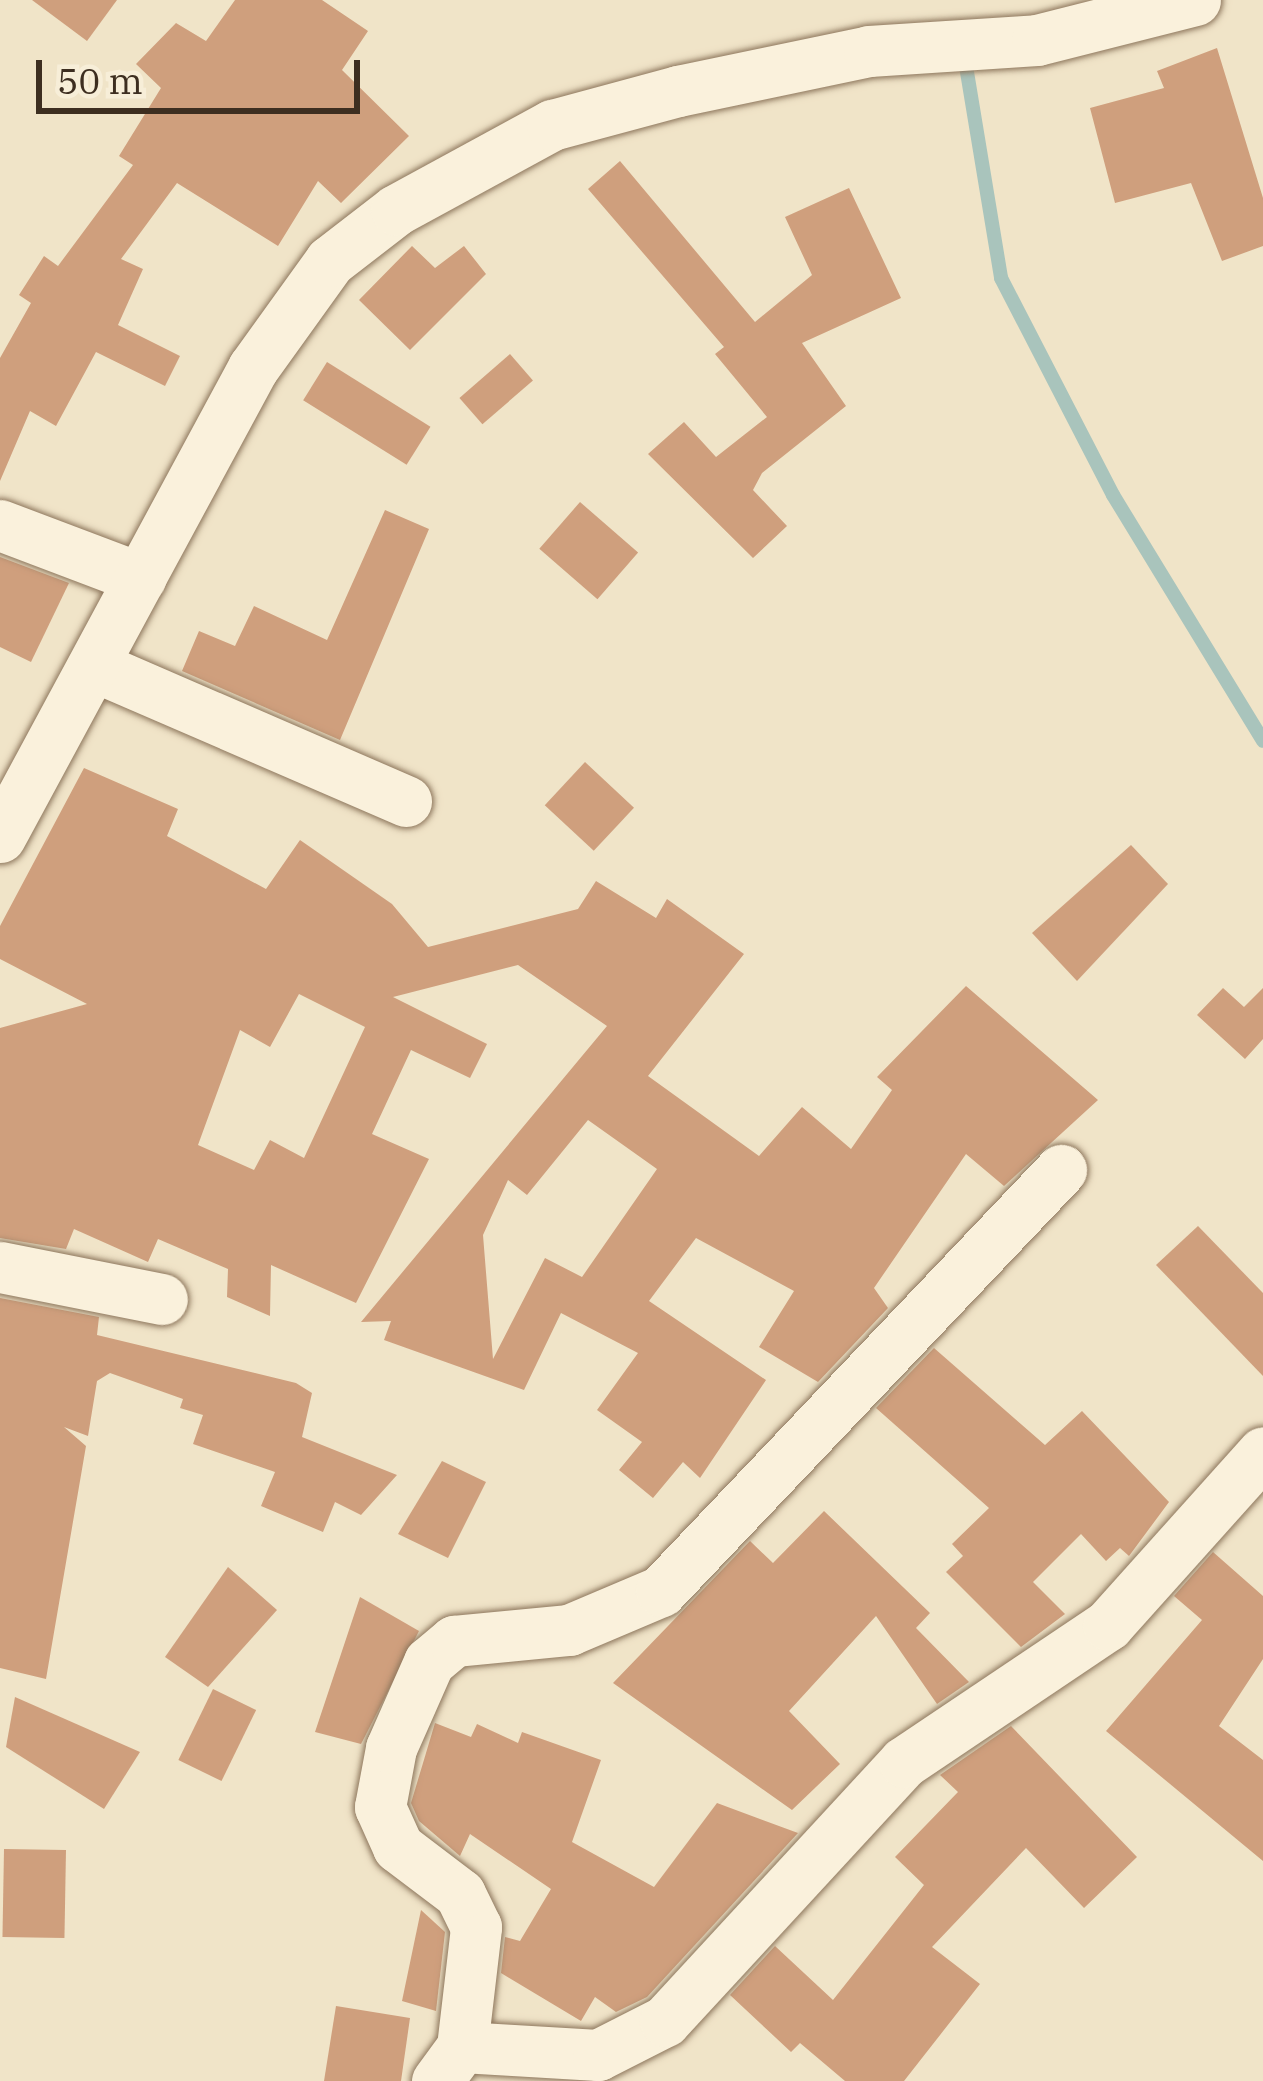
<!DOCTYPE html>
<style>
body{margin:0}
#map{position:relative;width:1263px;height:2081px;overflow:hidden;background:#f0e4c8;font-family:"IBM Plex Serif",serif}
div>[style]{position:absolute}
.stream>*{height:14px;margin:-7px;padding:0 7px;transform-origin:7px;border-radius:7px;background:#a9c4bc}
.building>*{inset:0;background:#cf9f7d;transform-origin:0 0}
.roads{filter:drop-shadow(0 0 3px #8d765c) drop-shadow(0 0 3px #8d765c)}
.minor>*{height:51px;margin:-25.5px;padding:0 25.5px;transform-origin:25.5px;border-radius:25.5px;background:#faf1dc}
span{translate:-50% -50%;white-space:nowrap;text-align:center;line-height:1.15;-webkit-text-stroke:9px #f7eed8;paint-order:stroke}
.scale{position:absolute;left:36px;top:60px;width:324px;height:54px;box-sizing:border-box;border:6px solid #3d2e20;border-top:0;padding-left:15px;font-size:36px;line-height:42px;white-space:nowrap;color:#3d2e20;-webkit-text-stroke:9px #f7eed8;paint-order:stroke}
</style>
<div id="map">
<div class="stream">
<i style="left:966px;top:66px;width:215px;rotate:80.6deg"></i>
<i style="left:1001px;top:278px;width:244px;rotate:62.7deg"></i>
<i style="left:1113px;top:495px;width:288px;rotate:58.6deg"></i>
</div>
<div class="building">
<i style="clip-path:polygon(32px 0,117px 0,87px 41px)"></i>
<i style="clip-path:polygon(235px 0,322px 0,368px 31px,342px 70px,409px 136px,341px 203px,318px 181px,278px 246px,177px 183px,121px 259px,143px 269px,118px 325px,180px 356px,165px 386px,96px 352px,56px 426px,30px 411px,0 481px,0 358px,31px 303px,19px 295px,44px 256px,58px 266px,133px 165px,119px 156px,161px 88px,136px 64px,176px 23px,206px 41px)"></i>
<i style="clip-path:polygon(1217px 48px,1263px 198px,1263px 246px,1222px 261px,1191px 183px,1115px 203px,1090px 108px,1164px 88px,1157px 71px)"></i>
<i style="clip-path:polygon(620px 161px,755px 322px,812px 275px,785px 217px,849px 188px,901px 298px,802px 343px,846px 406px,762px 473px,753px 490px,787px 526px,753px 558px,648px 454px,684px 422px,716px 457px,767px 417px,715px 354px,724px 347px,588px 189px)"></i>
<i style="clip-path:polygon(412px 246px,435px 268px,464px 246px,486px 274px,410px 350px,359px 300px)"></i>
<i style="left:510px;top:354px;width:35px;height:67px;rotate:49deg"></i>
<i style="left:327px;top:362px;width:122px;height:45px;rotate:32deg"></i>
<i style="left:580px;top:502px;width:77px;height:62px;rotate:41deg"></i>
<i style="clip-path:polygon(385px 510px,429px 529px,340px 740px,182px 671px,199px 631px,235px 646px,254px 606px,327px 640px)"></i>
<i style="clip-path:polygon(0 557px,69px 583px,31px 662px,0 647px)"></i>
<i style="left:585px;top:762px;width:67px;height:59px;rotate:43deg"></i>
<i style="clip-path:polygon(evenodd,84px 768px,178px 809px,167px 836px,266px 889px,300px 840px,392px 904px,428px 947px,578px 909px,596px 881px,656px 918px,667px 899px,744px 954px,648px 1076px,759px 1156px,802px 1107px,851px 1149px,892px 1090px,877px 1077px,966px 986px,1098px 1100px,1004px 1186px,966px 1154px,874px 1288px,888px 1308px,818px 1382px,759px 1347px,794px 1291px,696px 1238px,649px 1301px,766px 1380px,700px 1478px,683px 1462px,653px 1498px,619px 1470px,642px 1442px,597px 1410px,638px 1353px,561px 1313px,524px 1390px,384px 1340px,391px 1321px,361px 1322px,607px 1026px,518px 965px,393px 997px,487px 1044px,470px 1078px,411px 1050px,372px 1134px,429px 1159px,356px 1303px,271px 1265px,270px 1316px,227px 1297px,228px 1269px,158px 1239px,148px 1262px,74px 1229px,66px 1249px,0 1238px,0 1028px,87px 1004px,0 959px,0 926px,84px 768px,299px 994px,365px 1027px,304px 1158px,270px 1140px,254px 1170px,198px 1145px,240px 1030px,270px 1047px,299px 994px,84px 768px,588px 1120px,657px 1169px,582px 1277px,545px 1258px,493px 1359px,483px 1235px,508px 1180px,527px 1195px,588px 1120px)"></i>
<i style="clip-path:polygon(1131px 845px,1168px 884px,1077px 981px,1032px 933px)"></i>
<i style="clip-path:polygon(1223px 988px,1244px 1007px,1263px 988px,1263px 1039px,1245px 1059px,1197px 1015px)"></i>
<i style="clip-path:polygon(1198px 1226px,1263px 1293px,1263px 1376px,1156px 1265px)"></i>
<i style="clip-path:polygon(0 1298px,99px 1317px,97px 1335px,296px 1383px,312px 1393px,302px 1437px,397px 1475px,361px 1515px,335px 1502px,323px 1532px,261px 1506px,275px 1472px,193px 1444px,203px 1415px,180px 1408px,183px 1399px,110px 1373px,97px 1381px,88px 1436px,64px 1427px,86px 1446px,46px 1679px,0 1668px)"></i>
<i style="clip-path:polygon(934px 1348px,1045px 1445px,1082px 1411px,1169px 1502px,1129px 1556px,1120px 1548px,1106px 1561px,1081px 1534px,1033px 1582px,1065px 1614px,1021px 1647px,946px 1572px,963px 1556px,952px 1544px,989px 1508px,876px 1408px)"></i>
<i style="clip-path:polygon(442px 1461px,486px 1482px,448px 1558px,398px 1534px)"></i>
<i style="clip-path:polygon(824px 1511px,930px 1613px,916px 1628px,969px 1682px,937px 1704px,876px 1616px,789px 1711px,840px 1764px,792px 1810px,613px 1683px,750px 1541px,773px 1563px)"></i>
<i style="clip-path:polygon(1213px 1552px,1263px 1596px,1263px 1659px,1219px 1726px,1263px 1760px,1263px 1861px,1106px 1731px,1202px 1620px,1174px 1596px)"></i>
<i style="clip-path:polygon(228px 1567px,277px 1610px,208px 1687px,165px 1657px)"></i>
<i style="clip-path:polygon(360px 1597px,419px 1631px,361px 1744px,315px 1732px)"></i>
<i style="left:213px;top:1689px;width:48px;height:79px;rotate:26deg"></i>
<i style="clip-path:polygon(15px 1697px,140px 1752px,104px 1809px,6px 1747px)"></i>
<i style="clip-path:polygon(435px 1723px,471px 1737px,477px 1724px,518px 1743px,522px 1732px,601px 1760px,572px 1842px,654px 1887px,717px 1803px,798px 1833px,647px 1997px,616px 2012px,595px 1997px,581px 2021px,501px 1973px,505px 1937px,520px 1941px,551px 1889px,470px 1834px,460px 1856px,419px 1821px,411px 1803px)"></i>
<i style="clip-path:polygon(1011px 1726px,1137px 1857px,1084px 1908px,1026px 1848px,932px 1947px,980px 1984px,904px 2081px,845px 2081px,800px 2043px,791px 2052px,730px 1995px,775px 1946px,833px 2000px,924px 1885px,895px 1857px,958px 1792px,940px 1775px)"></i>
<i style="left:4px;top:1849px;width:62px;height:88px;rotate:1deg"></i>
<i style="clip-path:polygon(421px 1910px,445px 1932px,436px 2011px,402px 2001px)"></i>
<i style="clip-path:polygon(336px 2006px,410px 2018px,401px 2081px,324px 2081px)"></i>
</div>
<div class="roads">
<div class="minor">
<i style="left:0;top:525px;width:150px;rotate:20.7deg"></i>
<i style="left:94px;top:666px;width:340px;rotate:23.4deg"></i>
<i style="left:0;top:837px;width:533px;rotate:-61.66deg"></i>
<i style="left:253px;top:368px;width:132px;rotate:-54.3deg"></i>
<i style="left:330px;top:261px;width:83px;rotate:-37.7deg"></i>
<i style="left:396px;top:210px;width:178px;rotate:-28.6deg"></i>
<i style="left:552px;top:125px;width:131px;rotate:-15.1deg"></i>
<i style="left:678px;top:91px;width:195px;rotate:-11.8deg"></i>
<i style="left:869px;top:51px;width:168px;rotate:-3.7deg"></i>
<i style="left:1037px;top:40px;width:163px;rotate:-14.2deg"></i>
<i style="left:0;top:1267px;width:165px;rotate:11.2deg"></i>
<i style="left:462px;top:2047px;width:121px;rotate:-83.3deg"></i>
<i style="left:476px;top:1927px;width:37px;rotate:-116deg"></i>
<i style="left:460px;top:1894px;width:78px;rotate:-142.8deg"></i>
<i style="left:398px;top:1847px;width:44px;rotate:-114.2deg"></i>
<i style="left:380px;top:1807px;width:60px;rotate:-79.4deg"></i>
<i style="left:391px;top:1748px;width:94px;rotate:-66.2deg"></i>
<i style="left:429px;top:1662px;width:33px;rotate:-40deg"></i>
<i style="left:454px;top:1641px;width:116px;rotate:-5.5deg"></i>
<i style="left:569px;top:1630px;width:100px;rotate:-23deg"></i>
<i style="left:661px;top:1591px;width:581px;rotate:-46.47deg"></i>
<i style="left:437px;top:2081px;width:42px;rotate:-53.7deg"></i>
<i style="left:462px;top:2047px;width:136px;rotate:3.4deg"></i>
<i style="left:598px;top:2055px;width:75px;rotate:-26.9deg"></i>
<i style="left:665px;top:2021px;width:352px;rotate:-47.3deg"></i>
<i style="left:904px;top:1762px;width:246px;rotate:-33.9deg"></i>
<i style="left:1108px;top:1625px;width:232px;rotate:-48.1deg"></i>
</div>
</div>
<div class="scale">50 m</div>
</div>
